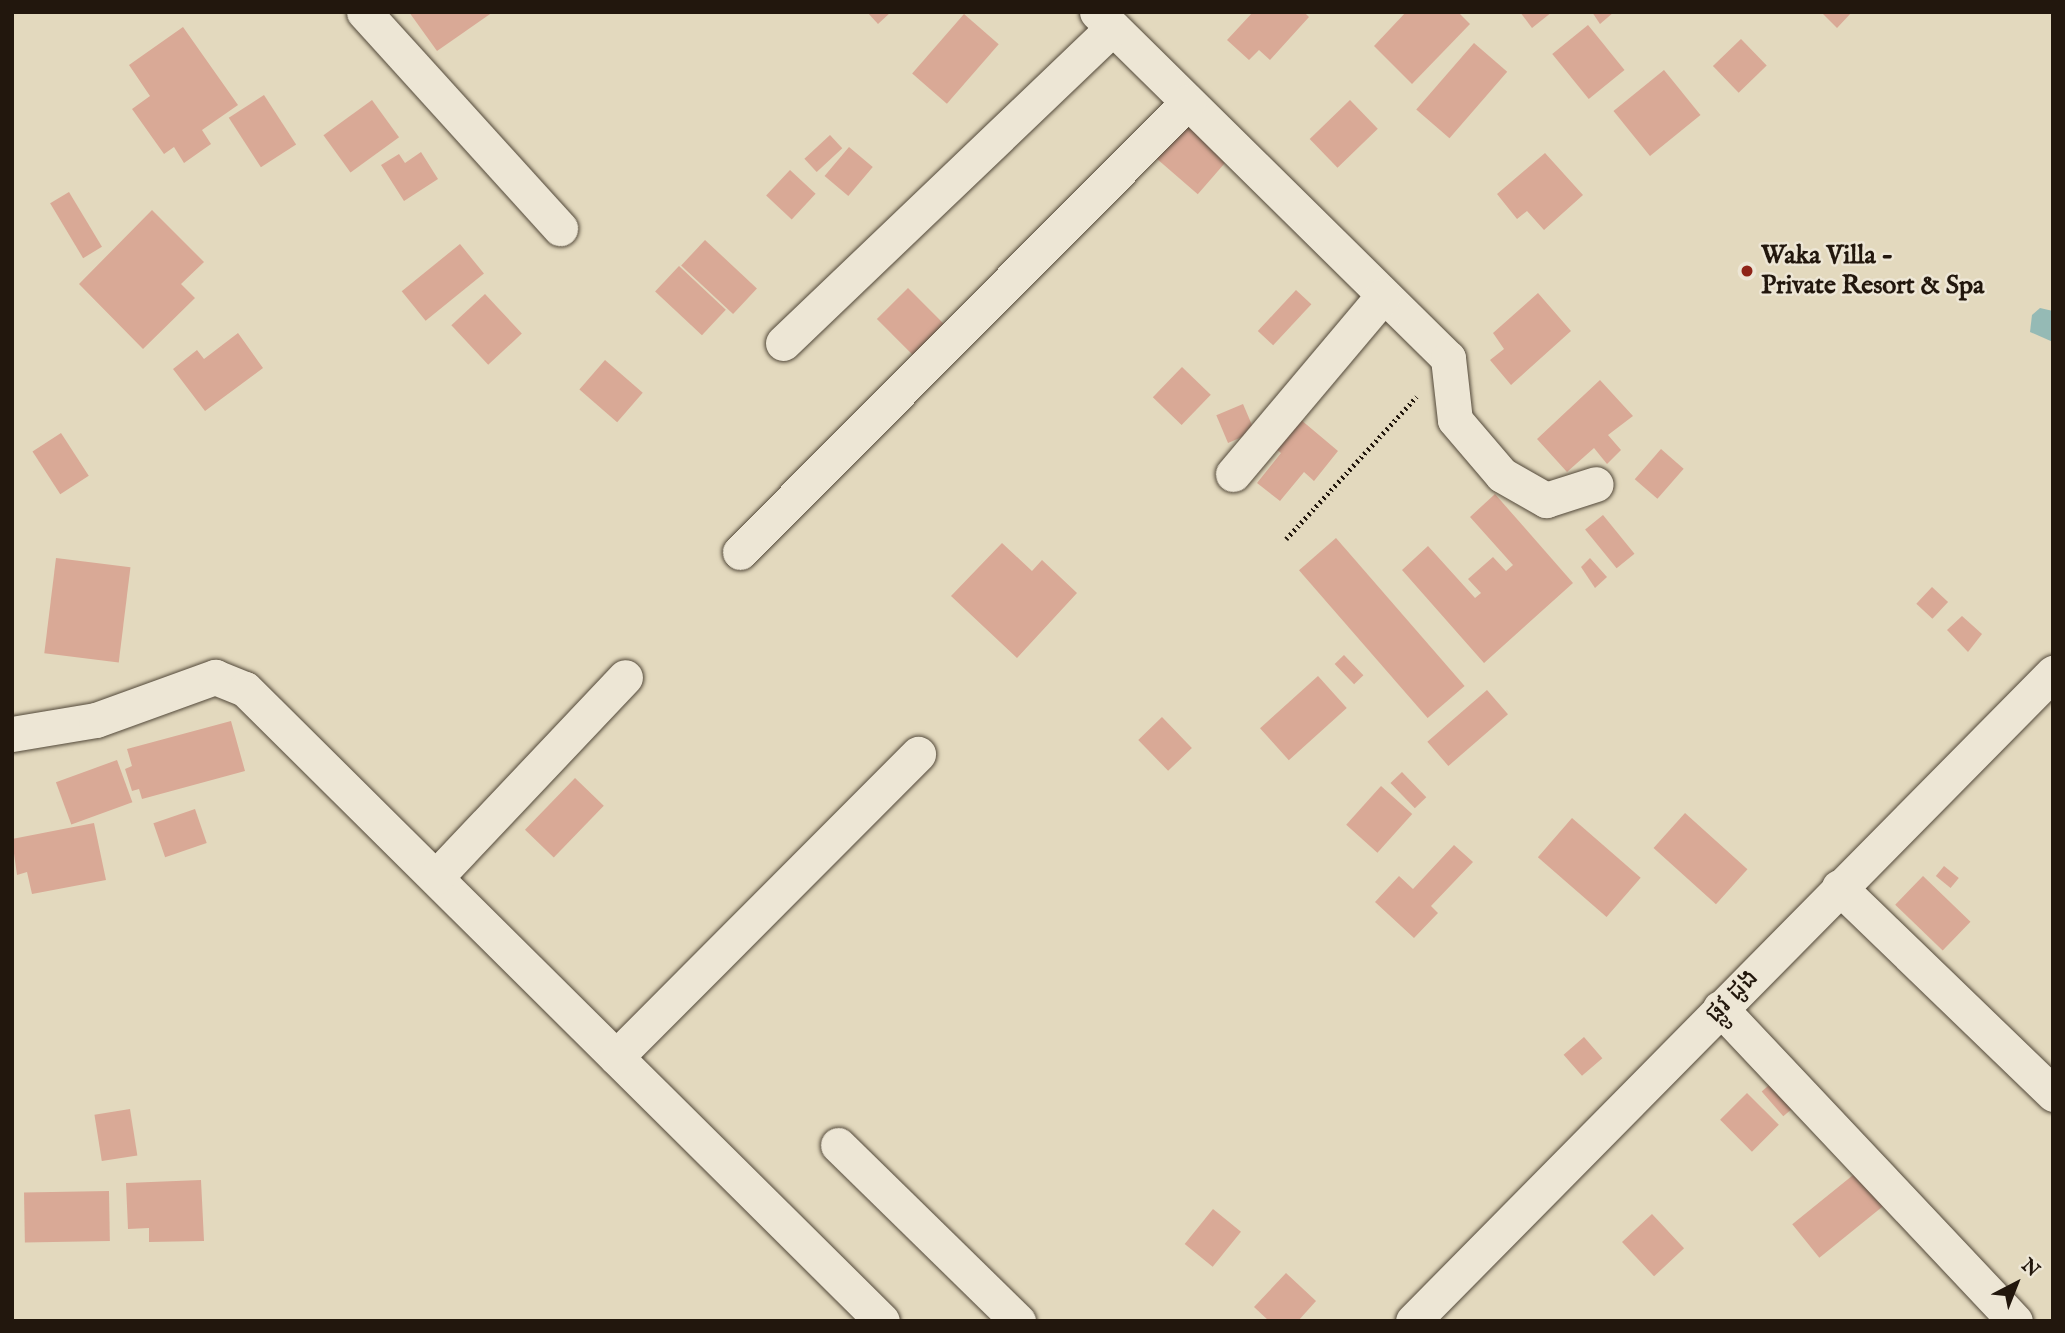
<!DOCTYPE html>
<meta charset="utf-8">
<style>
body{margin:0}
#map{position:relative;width:2065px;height:1333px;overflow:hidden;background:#e3d9be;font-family:"IM FELL English","Noto Sans Khmer",serif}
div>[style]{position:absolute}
.water>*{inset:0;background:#95bab5}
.building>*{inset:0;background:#d9a996;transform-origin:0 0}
.path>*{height:4.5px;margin-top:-2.25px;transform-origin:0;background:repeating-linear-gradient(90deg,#22170d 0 2px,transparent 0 5.5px)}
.roads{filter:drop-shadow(0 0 2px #524839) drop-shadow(0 0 2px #524839)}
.minor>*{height:35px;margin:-17.5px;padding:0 17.5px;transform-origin:17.5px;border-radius:17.5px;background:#ede6d5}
.dots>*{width:19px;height:19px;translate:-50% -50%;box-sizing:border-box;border:4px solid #ede6d5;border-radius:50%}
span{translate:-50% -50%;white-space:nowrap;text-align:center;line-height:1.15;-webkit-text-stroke:5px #ede6d5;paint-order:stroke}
.poi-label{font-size:26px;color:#22170d;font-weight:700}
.left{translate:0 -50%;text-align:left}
.street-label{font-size:26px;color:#22170d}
.frame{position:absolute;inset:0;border:14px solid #22170d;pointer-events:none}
.north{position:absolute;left:1981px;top:1249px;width:70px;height:70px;-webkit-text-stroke:5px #ede6d5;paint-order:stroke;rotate:42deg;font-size:19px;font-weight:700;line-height:28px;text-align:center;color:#22170d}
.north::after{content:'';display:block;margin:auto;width:24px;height:32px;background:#22170d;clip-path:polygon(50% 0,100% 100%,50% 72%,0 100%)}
</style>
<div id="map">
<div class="water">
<i style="clip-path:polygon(2040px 308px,2053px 311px,2053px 342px,2030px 332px,2032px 315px)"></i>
</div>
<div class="building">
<i style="clip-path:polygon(409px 12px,493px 12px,437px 51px)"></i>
<i style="clip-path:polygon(867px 12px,891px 12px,878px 24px)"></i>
<i style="clip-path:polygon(1253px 12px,1304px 12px,1309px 17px,1270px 60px,1259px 50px,1249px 60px,1227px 40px)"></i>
<i style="clip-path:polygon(1406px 12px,1458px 12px,1470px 24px,1412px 84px,1374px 46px)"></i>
<i style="clip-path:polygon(1520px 12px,1552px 12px,1532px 28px)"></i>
<i style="clip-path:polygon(1592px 12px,1614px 12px,1600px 24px)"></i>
<i style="clip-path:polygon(1821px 12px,1852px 12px,1837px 28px)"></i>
<i style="left:964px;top:14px;width:46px;height:79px;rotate:41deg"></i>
<i style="left:1588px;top:25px;width:58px;height:46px;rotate:51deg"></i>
<i style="clip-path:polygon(183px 27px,238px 105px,202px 130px,211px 144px,184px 163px,174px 147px,164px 154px,132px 109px,150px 96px,129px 65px)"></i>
<i style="left:1741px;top:39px;width:37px;height:39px;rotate:46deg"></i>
<i style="left:1474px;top:43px;width:44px;height:88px;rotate:41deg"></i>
<i style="left:1664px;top:70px;width:58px;height:65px;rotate:51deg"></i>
<i style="left:264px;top:95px;width:59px;height:42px;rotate:57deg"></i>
<i style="left:372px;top:100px;width:46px;height:60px;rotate:54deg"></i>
<i style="left:1350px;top:100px;width:40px;height:56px;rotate:46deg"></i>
<i style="left:1182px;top:121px;width:60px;height:45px;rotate:41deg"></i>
<i style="left:830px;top:135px;width:18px;height:35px;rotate:47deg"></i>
<i style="left:849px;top:147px;width:31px;height:38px;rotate:40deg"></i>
<i style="clip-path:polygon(421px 152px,438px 179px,404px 201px,381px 165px,399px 154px,405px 163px)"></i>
<i style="clip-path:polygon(1545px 153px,1583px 195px,1544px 230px,1527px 211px,1517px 219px,1497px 194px)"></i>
<i style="left:790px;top:170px;width:35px;height:35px;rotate:43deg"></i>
<i style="left:69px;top:192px;width:64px;height:22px;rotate:59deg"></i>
<i style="clip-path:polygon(152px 210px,204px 262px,181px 284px,195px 298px,143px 349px,79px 284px)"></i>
<i style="left:705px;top:240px;width:71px;height:35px;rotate:43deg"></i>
<i style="left:460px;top:244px;width:38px;height:75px;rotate:51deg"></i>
<i style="left:679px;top:266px;width:64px;height:35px;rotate:43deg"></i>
<i style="left:908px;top:288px;width:55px;height:44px;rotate:45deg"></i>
<i style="left:1296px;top:290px;width:21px;height:56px;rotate:43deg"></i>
<i style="clip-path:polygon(1538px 293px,1571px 331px,1511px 385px,1490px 360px,1504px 349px,1493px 333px)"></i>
<i style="left:485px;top:294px;width:54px;height:46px;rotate:47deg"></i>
<i style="clip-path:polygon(238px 333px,263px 368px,205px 411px,173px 369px,197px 350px,204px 359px)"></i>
<i style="left:605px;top:360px;width:50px;height:39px;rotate:41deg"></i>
<i style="left:1182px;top:367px;width:40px;height:42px;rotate:44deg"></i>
<i style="clip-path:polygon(1600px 380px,1633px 416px,1608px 435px,1621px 450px,1607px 464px,1594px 448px,1567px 472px,1537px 439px)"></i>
<i style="left:1243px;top:404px;width:30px;height:29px;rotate:67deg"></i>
<i style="clip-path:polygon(1294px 414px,1338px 451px,1314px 481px,1304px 472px,1280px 501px,1257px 483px,1281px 453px,1269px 443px)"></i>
<i style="left:61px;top:433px;width:51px;height:34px;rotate:57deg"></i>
<i style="left:1661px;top:449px;width:30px;height:40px;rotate:41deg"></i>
<i style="clip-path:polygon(1495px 494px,1573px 583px,1484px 663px,1402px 570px,1428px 546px,1475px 598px,1481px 593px,1468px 579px,1493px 557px,1506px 571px,1513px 565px,1470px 517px)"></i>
<i style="left:1603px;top:515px;width:50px;height:23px;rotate:51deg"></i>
<i style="left:1336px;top:538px;width:196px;height:49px;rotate:49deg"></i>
<i style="clip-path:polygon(1002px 543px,1032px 571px,1042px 560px,1077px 593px,1017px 658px,951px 596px)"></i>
<i style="left:56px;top:558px;width:75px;height:96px;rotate:7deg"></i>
<i style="clip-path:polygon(1590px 558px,1607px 577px,1595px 588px,1581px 567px)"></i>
<i style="left:1932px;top:587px;width:22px;height:23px;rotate:43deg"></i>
<i style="clip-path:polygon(1962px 616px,1982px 634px,1968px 652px,1947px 630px)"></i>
<i style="left:1344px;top:655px;width:28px;height:13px;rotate:46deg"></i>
<i style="left:1318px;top:676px;width:43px;height:78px;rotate:48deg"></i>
<i style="left:1487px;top:690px;width:32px;height:79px;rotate:49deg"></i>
<i style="left:1162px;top:717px;width:43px;height:33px;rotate:46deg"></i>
<i style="clip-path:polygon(231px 721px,245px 771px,142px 799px,139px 789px,132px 791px,125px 769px,132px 766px,127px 749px)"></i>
<i style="left:117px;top:760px;width:45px;height:65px;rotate:70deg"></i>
<i style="left:1402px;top:772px;width:35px;height:16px;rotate:46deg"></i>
<i style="left:575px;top:778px;width:40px;height:72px;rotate:44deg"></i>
<i style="left:1381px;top:786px;width:42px;height:52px;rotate:42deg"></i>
<i style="left:195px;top:809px;width:36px;height:44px;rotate:71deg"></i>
<i style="left:1685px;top:813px;width:84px;height:47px;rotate:42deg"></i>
<i style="left:1572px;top:818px;width:91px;height:52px;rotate:41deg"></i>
<i style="clip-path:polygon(94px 823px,106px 880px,32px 894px,27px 872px,17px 875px,12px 839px)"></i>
<i style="clip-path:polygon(1454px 845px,1473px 862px,1431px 906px,1438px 913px,1414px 938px,1375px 902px,1399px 876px,1413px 889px)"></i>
<i style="left:1944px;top:866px;width:19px;height:13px;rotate:39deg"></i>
<i style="left:1923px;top:876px;width:66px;height:40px;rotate:44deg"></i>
<i style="left:1584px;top:1037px;width:28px;height:27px;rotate:49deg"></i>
<i style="left:1776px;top:1079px;width:33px;height:19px;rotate:49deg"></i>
<i style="left:1747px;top:1093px;width:45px;height:38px;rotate:45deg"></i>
<i style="left:130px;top:1109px;width:47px;height:36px;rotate:81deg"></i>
<i style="left:1863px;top:1167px;width:43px;height:91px;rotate:51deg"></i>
<i style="clip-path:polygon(201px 1180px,204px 1241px,149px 1242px,149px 1228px,128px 1229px,126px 1183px)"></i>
<i style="left:109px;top:1191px;width:50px;height:85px;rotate:89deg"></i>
<i style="left:1213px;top:1209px;width:36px;height:45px;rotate:39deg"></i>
<i style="left:1652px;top:1214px;width:47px;height:41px;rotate:47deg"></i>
<i style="clip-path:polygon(1286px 1273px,1316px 1301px,1298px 1321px,1269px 1321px,1254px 1307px)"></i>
</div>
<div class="path">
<i style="left:1286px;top:539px;width:193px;rotate:-47.5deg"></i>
</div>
<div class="roads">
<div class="minor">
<i style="left:364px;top:12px;width:292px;rotate:47.8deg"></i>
<i style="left:1097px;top:12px;width:493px;rotate:44.6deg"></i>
<i style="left:1448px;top:358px;width:62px;rotate:83.6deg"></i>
<i style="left:1455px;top:420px;width:72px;rotate:49.5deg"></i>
<i style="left:1502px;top:475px;width:51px;rotate:29.6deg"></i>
<i style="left:1546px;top:500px;width:52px;rotate:-17.7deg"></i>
<i style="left:783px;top:343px;width:456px;rotate:-43.7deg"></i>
<i style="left:1233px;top:474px;width:233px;rotate:-49.9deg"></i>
<i style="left:740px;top:552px;width:635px;rotate:-45.13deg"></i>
<i style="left:12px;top:734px;width:85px;rotate:-9.5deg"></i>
<i style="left:96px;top:720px;width:127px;rotate:-19.9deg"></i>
<i style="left:215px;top:677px;width:32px;rotate:22deg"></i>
<i style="left:245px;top:689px;width:897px;rotate:44.77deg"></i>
<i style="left:436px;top:877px;width:275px;rotate:-46.6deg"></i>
<i style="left:1839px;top:887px;width:298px;rotate:44deg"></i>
<i style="left:1720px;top:1008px;width:430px;rotate:46.7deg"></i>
<i style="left:616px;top:1057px;width:428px;rotate:-45.1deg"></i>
<i style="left:838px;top:1145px;width:252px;rotate:44.4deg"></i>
<i style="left:1413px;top:1321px;width:911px;rotate:-45.36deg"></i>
</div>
</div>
<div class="dots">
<i style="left:1747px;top:271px;background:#8f2418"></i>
</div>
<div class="poi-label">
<span class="left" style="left:1761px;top:271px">Waka Villa -<br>Private Resort &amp; Spa</span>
</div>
<div class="street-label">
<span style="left:1732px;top:996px;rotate:-46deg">ផ្លូវ ដូង</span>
</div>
<div class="frame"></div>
<div class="north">N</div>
</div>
